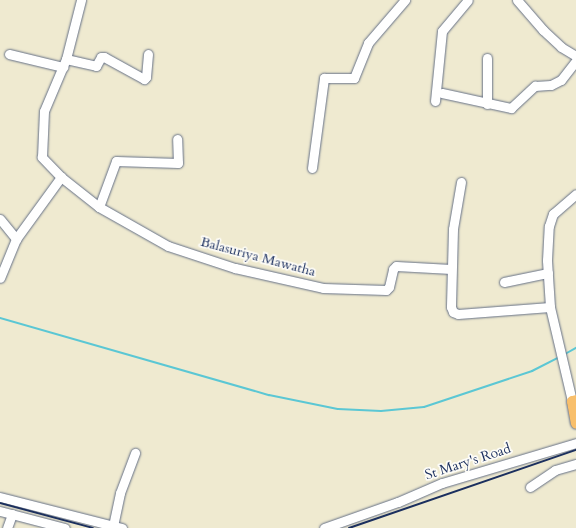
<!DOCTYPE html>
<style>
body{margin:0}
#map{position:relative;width:576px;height:528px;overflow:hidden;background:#efead0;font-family:Cardo,serif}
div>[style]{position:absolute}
.stream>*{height:2px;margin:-1px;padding:0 1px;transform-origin:1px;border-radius:1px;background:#5bc7d4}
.roads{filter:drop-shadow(0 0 1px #657086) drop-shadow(0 0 1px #657086)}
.minor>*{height:9px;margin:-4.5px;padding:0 4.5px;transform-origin:4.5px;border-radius:4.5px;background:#fff}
.major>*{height:11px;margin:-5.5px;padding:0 5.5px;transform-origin:5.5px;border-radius:5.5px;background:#f8bf6c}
.rail>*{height:2px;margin:-1px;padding:0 1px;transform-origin:1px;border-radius:1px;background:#1b2f5e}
span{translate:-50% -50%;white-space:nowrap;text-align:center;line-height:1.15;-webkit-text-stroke:3.5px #fdfcf7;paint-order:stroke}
.street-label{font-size:14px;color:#1b2f5e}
</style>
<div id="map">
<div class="stream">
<i style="left:0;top:318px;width:280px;rotate:16deg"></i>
<i style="left:269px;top:395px;width:70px;rotate:11.5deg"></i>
<i style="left:338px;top:409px;width:43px;rotate:2.7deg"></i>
<i style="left:381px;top:411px;width:43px;rotate:-5.3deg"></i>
<i style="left:424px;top:407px;width:114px;rotate:-18.4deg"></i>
<i style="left:532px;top:371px;width:30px;rotate:-27deg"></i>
<i style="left:565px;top:354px;width:13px;rotate:-29deg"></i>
</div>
<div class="roads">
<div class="minor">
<i style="left:517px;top:0;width:40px;rotate:49deg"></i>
<i style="left:543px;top:30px;width:25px;rotate:43deg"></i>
<i style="left:561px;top:47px;width:17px;rotate:31deg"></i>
<i style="left:9px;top:54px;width:56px;rotate:13.5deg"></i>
<i style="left:66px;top:59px;width:31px;rotate:13deg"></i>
<i style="left:96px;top:66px;width:10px;rotate:-61deg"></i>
<i style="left:101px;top:57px;width:3px"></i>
<i style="left:104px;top:57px;width:46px;rotate:28.8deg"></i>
<i style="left:144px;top:79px;width:3px;rotate:-45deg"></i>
<i style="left:146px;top:77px;width:23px;rotate:-85deg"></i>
<i style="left:442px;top:93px;width:71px;rotate:12.3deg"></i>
<i style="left:511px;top:108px;width:33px;rotate:-43deg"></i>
<i style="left:535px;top:86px;width:16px;rotate:-4deg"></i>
<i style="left:551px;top:85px;width:11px;rotate:-27deg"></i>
<i style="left:561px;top:80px;width:24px;rotate:-52deg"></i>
<i style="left:435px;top:101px;width:70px;rotate:-84.3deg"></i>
<i style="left:442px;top:31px;width:40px;rotate:-50deg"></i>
<i style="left:487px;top:104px;width:46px;rotate:-90deg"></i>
<i style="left:312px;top:168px;width:91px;rotate:-82.4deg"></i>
<i style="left:324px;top:78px;width:30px"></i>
<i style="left:354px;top:78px;width:38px;rotate:-68deg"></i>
<i style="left:368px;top:43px;width:57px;rotate:-49.3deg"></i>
<i style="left:61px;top:177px;width:48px;rotate:38.3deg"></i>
<i style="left:99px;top:207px;width:79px;rotate:29.5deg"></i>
<i style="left:168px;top:246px;width:71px;rotate:18.2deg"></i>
<i style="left:235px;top:268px;width:90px;rotate:12.8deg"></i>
<i style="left:323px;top:288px;width:63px;rotate:1.8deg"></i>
<i style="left:386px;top:290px;width:4px;rotate:-45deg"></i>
<i style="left:389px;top:287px;width:18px;rotate:-77deg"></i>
<i style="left:393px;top:269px;width:4px;rotate:-45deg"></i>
<i style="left:396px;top:266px;width:55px;rotate:3.1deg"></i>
<i style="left:461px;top:182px;width:48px;rotate:99.7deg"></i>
<i style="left:453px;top:229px;width:78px;rotate:91.5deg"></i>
<i style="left:451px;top:307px;width:5px;rotate:68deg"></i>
<i style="left:453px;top:312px;width:5px;rotate:22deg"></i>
<i style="left:458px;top:314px;width:92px;rotate:-4.4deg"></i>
<i style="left:99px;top:207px;width:49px;rotate:-69.7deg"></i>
<i style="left:116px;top:161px;width:62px;rotate:1.8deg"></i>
<i style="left:178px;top:163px;width:24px;rotate:-92deg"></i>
<i style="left:0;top:219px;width:26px;rotate:51deg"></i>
<i style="left:16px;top:239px;width:42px;rotate:112.3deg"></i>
<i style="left:16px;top:239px;width:77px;rotate:-54deg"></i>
<i style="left:61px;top:177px;width:28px;rotate:-134deg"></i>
<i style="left:42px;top:157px;width:46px;rotate:-87.5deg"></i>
<i style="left:44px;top:111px;width:56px;rotate:-67.1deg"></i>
<i style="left:66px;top:59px;width:61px;rotate:-75.7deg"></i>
<i style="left:504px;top:282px;width:45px;rotate:-11.6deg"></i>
<i style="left:572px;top:401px;width:97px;rotate:-103.2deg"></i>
<i style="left:550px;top:307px;width:47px;rotate:-93.7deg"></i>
<i style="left:547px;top:260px;width:34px;rotate:-87deg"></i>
<i style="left:549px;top:226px;width:13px;rotate:-72deg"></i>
<i style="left:553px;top:214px;width:30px;rotate:-41deg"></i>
<i style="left:530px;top:487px;width:30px;rotate:-34deg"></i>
<i style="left:555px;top:470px;width:22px;rotate:-16deg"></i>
<i style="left:0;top:497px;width:126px;rotate:14.3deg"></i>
<i style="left:0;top:511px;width:67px;rotate:14.7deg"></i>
<i style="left:113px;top:526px;width:34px;rotate:-78deg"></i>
<i style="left:120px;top:493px;width:43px;rotate:-69.4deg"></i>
<i style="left:7px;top:528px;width:15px;rotate:-70deg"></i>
<i style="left:324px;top:528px;width:78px;rotate:-19.4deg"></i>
<i style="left:398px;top:502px;width:48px;rotate:-23.4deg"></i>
<i style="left:442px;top:483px;width:140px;rotate:-16.6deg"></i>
</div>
<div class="major">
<i style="left:576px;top:400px;width:4px;rotate:166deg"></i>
<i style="left:572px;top:401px;width:22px;rotate:80deg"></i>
</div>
</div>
<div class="rail">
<i style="left:0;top:503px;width:96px;rotate:15deg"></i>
<i style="left:349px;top:528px;width:240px;rotate:-19deg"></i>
</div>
<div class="street-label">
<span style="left:258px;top:257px;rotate:15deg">Balasuriya Mawatha</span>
<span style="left:468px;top:462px;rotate:-18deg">St Mary's Road</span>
</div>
</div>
